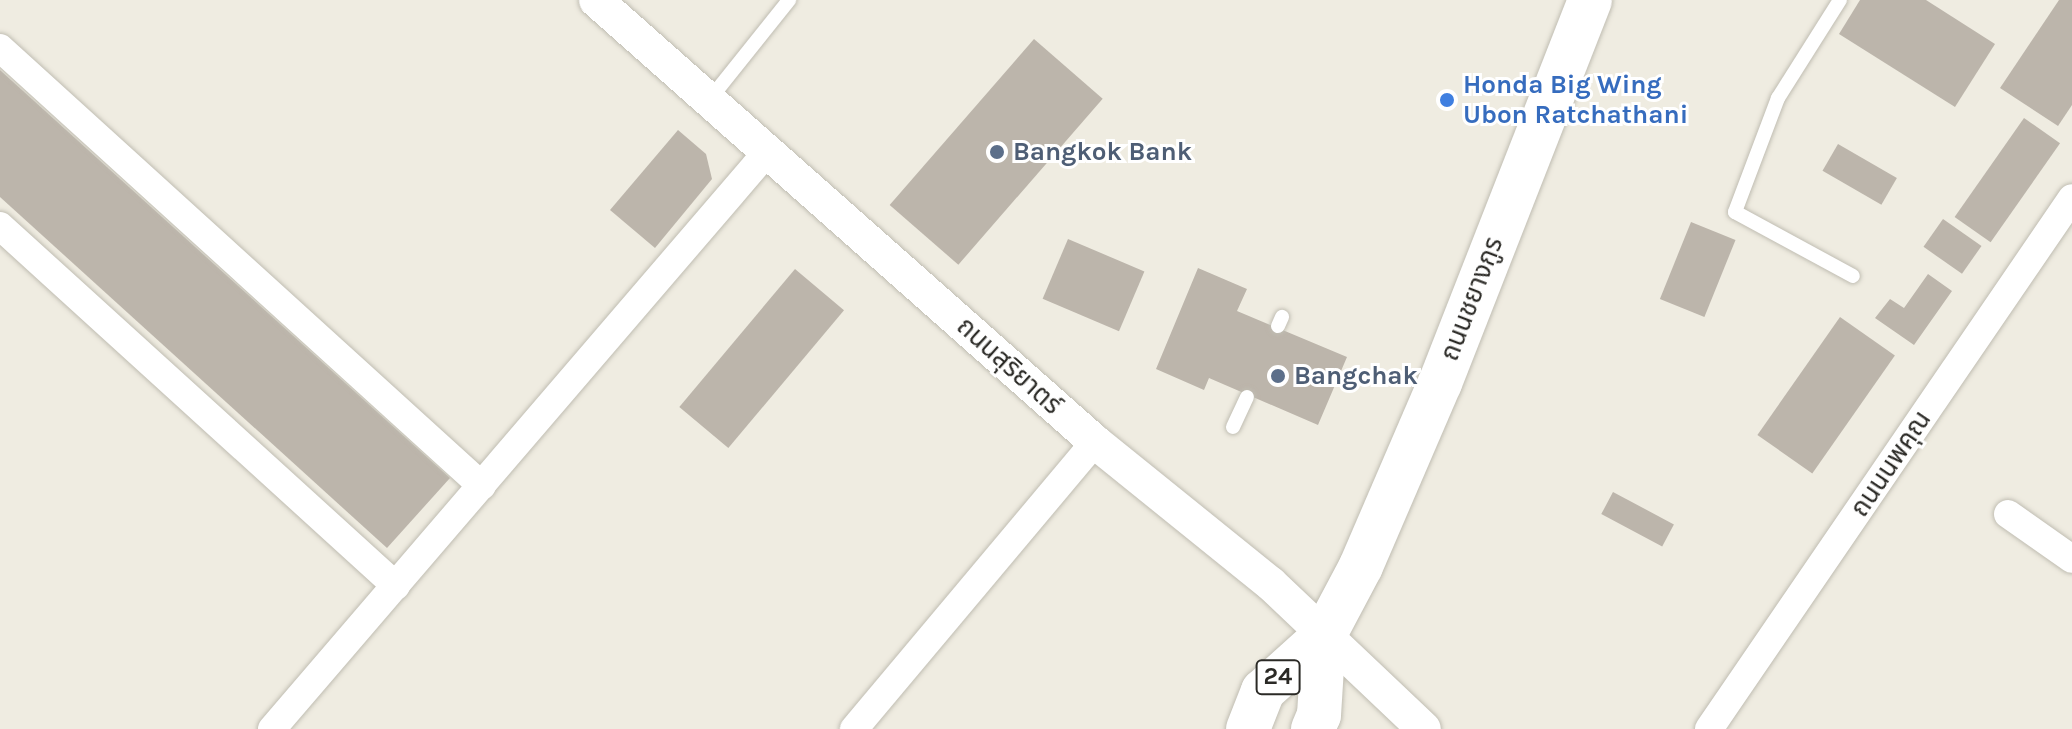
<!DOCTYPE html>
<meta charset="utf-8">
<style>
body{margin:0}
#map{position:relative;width:2072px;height:729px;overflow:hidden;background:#efece1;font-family:Karla,"Noto Sans Thai",sans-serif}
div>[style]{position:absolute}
.building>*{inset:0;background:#bcb5ab;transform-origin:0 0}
.roads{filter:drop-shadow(0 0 2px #c0bdb2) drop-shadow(0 0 2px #c0bdb2)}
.service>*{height:14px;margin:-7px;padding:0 7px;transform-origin:7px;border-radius:7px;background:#fff}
.minor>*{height:28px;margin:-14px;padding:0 14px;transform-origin:14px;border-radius:14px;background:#fff}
.tertiary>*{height:34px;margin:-17px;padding:0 17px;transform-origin:17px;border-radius:17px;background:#fff}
.primary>*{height:44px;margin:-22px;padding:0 22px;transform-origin:22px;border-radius:22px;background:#fff}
.dots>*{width:22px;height:22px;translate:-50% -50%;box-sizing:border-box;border:4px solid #fff;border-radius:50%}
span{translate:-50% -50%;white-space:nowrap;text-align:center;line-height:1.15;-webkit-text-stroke:6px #fff;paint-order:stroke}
.shield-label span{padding:2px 6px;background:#fff;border:2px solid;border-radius:6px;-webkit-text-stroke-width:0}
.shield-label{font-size:24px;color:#2b2a26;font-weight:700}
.shop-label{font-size:26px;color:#366cbe;font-weight:700}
.left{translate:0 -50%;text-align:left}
.service-label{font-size:26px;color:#4e5e75;font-weight:700}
.street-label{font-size:26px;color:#2b2a26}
</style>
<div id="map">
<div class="building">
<i style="clip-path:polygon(1860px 0,1926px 0,1995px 44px,1955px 107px,1839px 34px)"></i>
<i style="clip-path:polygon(2059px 0,2072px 0,2072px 105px,2058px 126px,2000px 88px)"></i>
<i style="left:1034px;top:39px;width:91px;height:220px;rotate:41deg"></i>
<i style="clip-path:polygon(0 70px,450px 478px,387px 548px,0 197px)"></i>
<i style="left:2024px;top:118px;width:44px;height:121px;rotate:35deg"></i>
<i style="clip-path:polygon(678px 130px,706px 154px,712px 179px,655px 248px,610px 210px)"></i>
<i style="left:1838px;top:144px;width:68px;height:31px;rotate:30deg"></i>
<i style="left:1943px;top:219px;width:47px;height:34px;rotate:35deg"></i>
<i style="left:1691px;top:222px;width:48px;height:83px;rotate:22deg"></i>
<i style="left:1068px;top:239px;width:83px;height:65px;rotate:23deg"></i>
<i style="clip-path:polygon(1198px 268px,1247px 289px,1237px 311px,1347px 357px,1318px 425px,1209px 378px,1204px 390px,1156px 369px)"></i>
<i style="left:795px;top:269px;width:64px;height:180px;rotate:40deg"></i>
<i style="clip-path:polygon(1928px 274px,1952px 291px,1914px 345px,1875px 318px,1890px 299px,1904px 308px)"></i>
<i style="left:1840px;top:317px;width:67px;height:144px;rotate:35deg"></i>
<i style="left:1613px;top:492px;width:69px;height:25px;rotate:28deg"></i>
</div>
<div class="roads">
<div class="service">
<i style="left:1840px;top:0;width:116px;rotate:122.3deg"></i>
<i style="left:1778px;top:98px;width:122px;rotate:110.7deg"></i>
<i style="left:1735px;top:212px;width:134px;rotate:28.5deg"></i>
<i style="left:710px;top:99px;width:127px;rotate:-51.4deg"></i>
<i style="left:1278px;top:326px;width:10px;rotate:-66deg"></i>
<i style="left:1233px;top:427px;width:33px;rotate:-65deg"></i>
</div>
<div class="minor">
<i style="left:0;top:48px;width:651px;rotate:42.26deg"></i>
<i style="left:0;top:226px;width:535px;rotate:42.27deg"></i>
<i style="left:2008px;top:514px;width:78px;rotate:35.1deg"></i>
<i style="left:272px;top:729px;width:762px;rotate:-49.37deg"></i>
<i style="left:854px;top:729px;width:375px;rotate:-50deg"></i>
<i style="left:1709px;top:729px;width:643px;rotate:-55.64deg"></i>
</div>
<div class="tertiary">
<i style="left:596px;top:0;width:667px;rotate:41.53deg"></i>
<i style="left:1095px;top:442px;width:225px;rotate:38.9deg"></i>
<i style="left:1270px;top:583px;width:212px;rotate:43.5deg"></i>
</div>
<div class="primary">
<i style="left:1248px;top:729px;width:41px;rotate:-68.5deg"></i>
<i style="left:1263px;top:691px;width:82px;rotate:-42deg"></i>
<i style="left:1324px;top:636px;width:79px;rotate:-62.1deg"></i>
<i style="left:1361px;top:566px;width:199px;rotate:-66.7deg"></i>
<i style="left:1440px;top:383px;width:411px;rotate:-68.6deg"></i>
<i style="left:1313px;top:729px;width:15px;rotate:-67deg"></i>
<i style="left:1319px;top:715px;width:79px;rotate:-86.4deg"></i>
</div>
</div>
<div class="dots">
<i style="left:1447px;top:100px;background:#3f7fe0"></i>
<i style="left:997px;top:152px;background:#5c6f8a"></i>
<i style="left:1278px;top:376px;background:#5c6f8a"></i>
</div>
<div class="shield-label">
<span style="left:1278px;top:677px">24</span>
</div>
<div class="shop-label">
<span class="left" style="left:1463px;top:100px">Honda Big Wing<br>Ubon Ratchathani</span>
</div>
<div class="service-label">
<span class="left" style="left:1013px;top:152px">Bangkok Bank</span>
<span class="left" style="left:1294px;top:376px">Bangchak</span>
</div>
<div class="street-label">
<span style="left:1472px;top:299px;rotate:-69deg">ถนนชยางกูร</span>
<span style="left:1009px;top:366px;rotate:42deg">ถนนสุริยาตร์</span>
<span style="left:1891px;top:464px;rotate:-56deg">ถนนนพคุณ</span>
</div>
</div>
